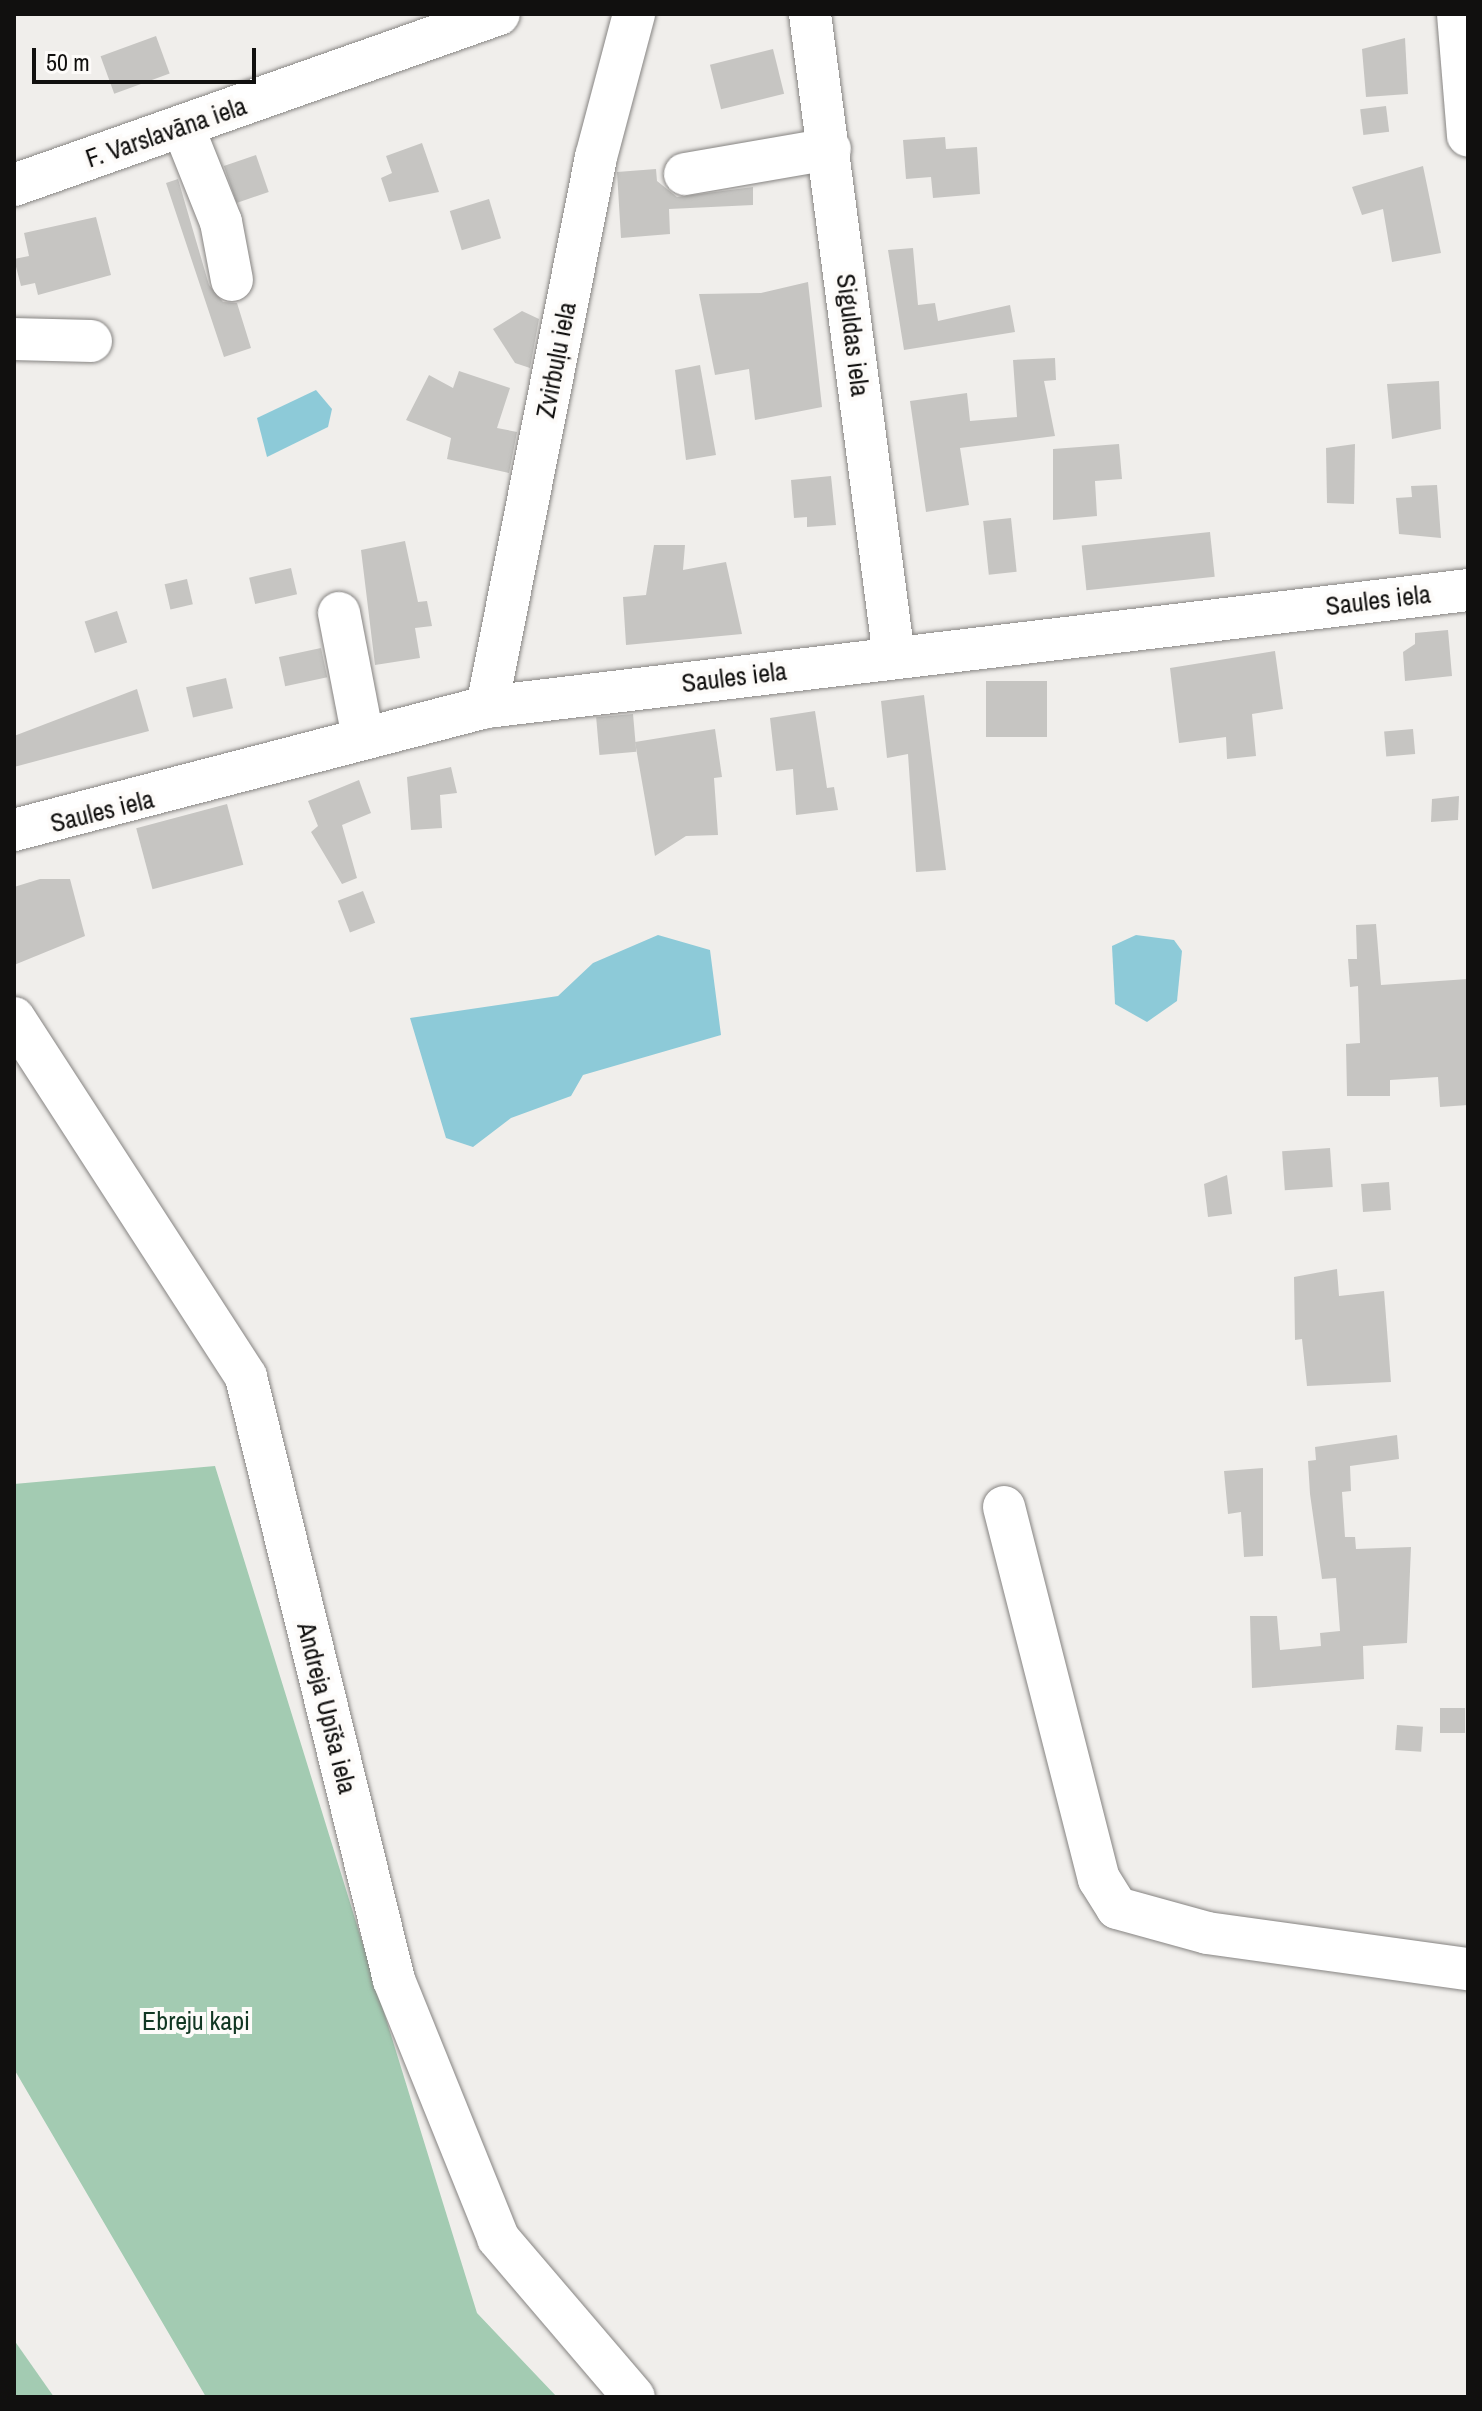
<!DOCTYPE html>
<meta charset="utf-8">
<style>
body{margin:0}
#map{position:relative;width:1482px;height:2411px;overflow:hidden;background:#f0eeeb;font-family:"Archivo Narrow",sans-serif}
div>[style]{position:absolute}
.green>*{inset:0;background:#a3cbb2}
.water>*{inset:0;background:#8dcad8}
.building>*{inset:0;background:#c6c5c2;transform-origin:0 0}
.roads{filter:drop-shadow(0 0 2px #868482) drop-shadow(0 0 2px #868482)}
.minor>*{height:42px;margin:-21px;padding:0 21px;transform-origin:21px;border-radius:21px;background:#fff}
span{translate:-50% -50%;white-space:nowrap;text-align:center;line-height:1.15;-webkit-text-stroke:8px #fdfbf9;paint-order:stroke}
.street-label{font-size:26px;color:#11100f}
.park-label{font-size:26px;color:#113723}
.frame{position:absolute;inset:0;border:16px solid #11100f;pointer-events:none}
.scale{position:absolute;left:32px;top:48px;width:224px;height:36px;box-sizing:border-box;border:4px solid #11100f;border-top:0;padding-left:10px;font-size:24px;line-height:28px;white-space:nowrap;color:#11100f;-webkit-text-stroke:6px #fdfbf9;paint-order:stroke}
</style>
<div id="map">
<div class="green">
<i style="clip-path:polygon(215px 1466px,477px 2313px,557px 2397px,206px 2397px,14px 2069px,14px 1484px)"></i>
<i style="clip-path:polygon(14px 2340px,54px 2397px,14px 2397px)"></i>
</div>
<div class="water">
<i style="clip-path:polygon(316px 390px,332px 409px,328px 427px,267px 457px,257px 418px)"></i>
<i style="clip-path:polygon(658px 935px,710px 950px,721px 1035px,583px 1075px,571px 1096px,511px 1118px,473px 1147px,446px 1138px,410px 1018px,558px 996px,593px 963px)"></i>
<i style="clip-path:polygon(1136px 935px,1174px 940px,1182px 951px,1177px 1001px,1147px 1022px,1115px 1004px,1112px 946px)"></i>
</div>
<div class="building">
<i style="left:156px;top:36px;width:40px;height:59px;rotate:70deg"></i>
<i style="clip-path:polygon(1405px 38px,1408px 94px,1366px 97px,1362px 49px)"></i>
<i style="left:773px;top:49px;width:46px;height:65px;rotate:76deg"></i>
<i style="left:1386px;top:106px;width:26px;height:26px;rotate:83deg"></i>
<i style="clip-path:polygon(945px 137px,946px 149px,977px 147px,980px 194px,933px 198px,931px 177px,906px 179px,903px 140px)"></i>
<i style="clip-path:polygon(422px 143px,439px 192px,389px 202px,381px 178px,392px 173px,386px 156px)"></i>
<i style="left:256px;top:155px;width:39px;height:34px;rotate:71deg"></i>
<i style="clip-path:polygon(1423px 166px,1441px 253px,1392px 262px,1383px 209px,1362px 215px,1352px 187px)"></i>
<i style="clip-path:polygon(656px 169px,657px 181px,677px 197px,753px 187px,753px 205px,669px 209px,670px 234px,621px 238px,617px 172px)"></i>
<i style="clip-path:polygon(178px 179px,209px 285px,223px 302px,237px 303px,251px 348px,224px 357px,166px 183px)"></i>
<i style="left:489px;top:199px;width:41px;height:41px;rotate:73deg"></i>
<i style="clip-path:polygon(96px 217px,111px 275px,38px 295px,35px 283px,21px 286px,14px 259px,29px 256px,24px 233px)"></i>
<i style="clip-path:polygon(913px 248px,918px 305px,935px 303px,938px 321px,1010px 305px,1015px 332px,904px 350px,888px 250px)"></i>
<i style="clip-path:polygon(808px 282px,822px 407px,755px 420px,749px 369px,715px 375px,699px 294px,761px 293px)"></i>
<i style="clip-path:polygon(522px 311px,539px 319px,530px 368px,515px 363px,493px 329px)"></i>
<i style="clip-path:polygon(1055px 358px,1056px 380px,1044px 381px,1055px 436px,960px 448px,969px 505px,926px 512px,910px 401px,967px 393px,970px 421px,1017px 417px,1013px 360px)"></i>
<i style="clip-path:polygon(700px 365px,716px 455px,686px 460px,675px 370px)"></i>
<i style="clip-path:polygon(459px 371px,510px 388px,497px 428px,517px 432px,509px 473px,447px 459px,451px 438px,406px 420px,429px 375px,453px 388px)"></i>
<i style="clip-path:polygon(1439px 381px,1441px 429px,1392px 439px,1387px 384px)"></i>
<i style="clip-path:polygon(1119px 444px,1122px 479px,1095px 481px,1097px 516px,1053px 520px,1053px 449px)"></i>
<i style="clip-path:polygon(1355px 444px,1354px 504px,1327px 503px,1326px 448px)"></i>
<i style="clip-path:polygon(831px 476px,836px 525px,807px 527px,807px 517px,794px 518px,791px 480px)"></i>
<i style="clip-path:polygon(1437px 485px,1441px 538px,1399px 534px,1396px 498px,1412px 497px,1411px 486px)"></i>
<i style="left:1011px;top:518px;width:54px;height:28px;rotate:84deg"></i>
<i style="left:1210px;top:532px;width:45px;height:129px;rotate:84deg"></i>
<i style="clip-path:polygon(405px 541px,418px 602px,427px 601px,432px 626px,415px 628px,420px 658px,375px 665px,361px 550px)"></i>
<i style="clip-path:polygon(654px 545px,685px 545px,683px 570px,726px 562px,742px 634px,626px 645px,623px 597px,646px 595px)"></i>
<i style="left:291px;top:568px;width:27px;height:43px;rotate:77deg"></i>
<i style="left:187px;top:579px;width:26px;height:23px;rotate:77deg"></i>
<i style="left:117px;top:611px;width:33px;height:34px;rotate:72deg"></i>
<i style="clip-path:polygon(1448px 630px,1452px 676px,1405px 681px,1403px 652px,1415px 644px,1415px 633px)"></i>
<i style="left:321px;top:648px;width:30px;height:43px;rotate:78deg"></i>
<i style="clip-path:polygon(1275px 651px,1283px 709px,1252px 714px,1256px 756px,1227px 759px,1226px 737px,1179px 743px,1170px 668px)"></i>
<i style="left:226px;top:678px;width:31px;height:41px;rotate:77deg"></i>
<i style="left:1047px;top:681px;width:56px;height:61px;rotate:90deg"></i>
<i style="clip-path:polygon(137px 689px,149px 731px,14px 767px,14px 736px)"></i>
<i style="clip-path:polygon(924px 695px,946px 870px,916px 872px,908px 754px,887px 758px,881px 701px)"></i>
<i style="clip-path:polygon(815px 711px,827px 788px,834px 787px,838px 810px,796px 815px,793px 769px,776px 771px,770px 718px)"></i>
<i style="left:633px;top:714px;width:38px;height:37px;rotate:85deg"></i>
<i style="clip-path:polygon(715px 729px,722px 777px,714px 778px,718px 835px,686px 836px,655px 856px,635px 742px)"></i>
<i style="left:1413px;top:729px;width:25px;height:29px;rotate:85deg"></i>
<i style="clip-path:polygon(451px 767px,457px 793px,440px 795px,442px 828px,411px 830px,407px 777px)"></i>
<i style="clip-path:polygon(359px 780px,371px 813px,342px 825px,357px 878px,342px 884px,311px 832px,318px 826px,308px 801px)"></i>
<i style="clip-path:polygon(1459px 796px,1458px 820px,1431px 822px,1432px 799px)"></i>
<i style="left:227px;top:804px;width:63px;height:94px;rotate:75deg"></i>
<i style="clip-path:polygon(40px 879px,70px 879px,85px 936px,14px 965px,14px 887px)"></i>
<i style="left:363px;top:891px;width:34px;height:27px;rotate:69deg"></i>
<i style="clip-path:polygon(1376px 924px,1381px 985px,1468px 979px,1468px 1105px,1440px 1107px,1438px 1077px,1390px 1080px,1390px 1096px,1347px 1096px,1346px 1044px,1360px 1043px,1358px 986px,1350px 987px,1348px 959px,1357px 959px,1356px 925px)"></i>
<i style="left:1330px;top:1148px;width:39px;height:48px;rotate:86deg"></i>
<i style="clip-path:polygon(1227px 1175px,1232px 1214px,1208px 1217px,1204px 1184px)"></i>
<i style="left:1389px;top:1182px;width:28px;height:28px;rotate:86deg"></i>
<i style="clip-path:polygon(1337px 1269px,1339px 1296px,1384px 1291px,1391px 1382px,1307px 1386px,1302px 1339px,1295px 1340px,1294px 1277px)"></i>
<i style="clip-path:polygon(1397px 1435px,1399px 1459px,1350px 1466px,1351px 1491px,1342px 1492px,1345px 1537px,1355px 1537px,1356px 1549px,1411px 1547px,1407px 1643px,1363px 1646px,1364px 1679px,1252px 1688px,1250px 1616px,1277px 1616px,1280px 1650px,1321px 1646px,1320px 1633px,1340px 1631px,1336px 1578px,1322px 1579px,1310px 1494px,1308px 1461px,1316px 1460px,1315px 1447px)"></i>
<i style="clip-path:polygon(1263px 1468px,1263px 1556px,1244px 1557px,1241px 1512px,1228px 1514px,1224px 1471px)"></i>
<i style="left:1440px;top:1708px;width:25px;height:25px"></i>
<i style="left:1397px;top:1725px;width:26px;height:25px;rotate:4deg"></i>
</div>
<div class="roads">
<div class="minor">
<i style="left:810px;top:14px;width:648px;rotate:82.56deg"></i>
<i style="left:1458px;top:14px;width:122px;rotate:85.3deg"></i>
<i style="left:183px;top:127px;width:102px;rotate:68.2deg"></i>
<i style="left:221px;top:222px;width:59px;rotate:79.3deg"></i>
<i style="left:685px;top:174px;width:147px;rotate:-9.8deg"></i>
<i style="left:14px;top:185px;width:514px;rotate:-19.42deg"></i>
<i style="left:14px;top:339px;width:77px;rotate:1.5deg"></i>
<i style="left:339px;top:613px;width:127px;rotate:79.1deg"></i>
<i style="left:487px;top:707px;width:561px;rotate:-78.79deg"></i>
<i style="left:596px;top:157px;width:148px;rotate:-75.1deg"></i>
<i style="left:14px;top:830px;width:489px;rotate:-14.6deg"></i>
<i style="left:487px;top:707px;width:988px;rotate:-6.8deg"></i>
<i style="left:14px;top:1018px;width:427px;rotate:57.1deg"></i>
<i style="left:246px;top:1377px;width:621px;rotate:76.21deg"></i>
<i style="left:394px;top:1980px;width:278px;rotate:68deg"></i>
<i style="left:498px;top:2238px;width:209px;rotate:49.5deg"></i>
<i style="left:1004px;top:1507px;width:384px;rotate:75.7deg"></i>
<i style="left:1099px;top:1879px;width:34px;rotate:58deg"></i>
<i style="left:1117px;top:1908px;width:93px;rotate:15.5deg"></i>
<i style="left:1207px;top:1933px;width:263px;rotate:7.9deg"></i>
</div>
</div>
<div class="street-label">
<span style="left:166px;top:132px;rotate:-19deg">F. Varslavāna iela</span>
<span style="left:853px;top:335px;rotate:83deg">Siguldas iela</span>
<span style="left:556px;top:360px;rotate:-79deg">Zvirbuļu iela</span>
<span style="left:1378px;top:600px;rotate:-7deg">Saules iela</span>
<span style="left:734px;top:677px;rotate:-7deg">Saules iela</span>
<span style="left:102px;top:811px;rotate:-14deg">Saules iela</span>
<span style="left:327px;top:1708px;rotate:76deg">Andreja Upīša iela</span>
</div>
<div class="park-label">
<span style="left:196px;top:2021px">Ebreju kapi</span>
</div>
<div class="frame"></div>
<div class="scale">50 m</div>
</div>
